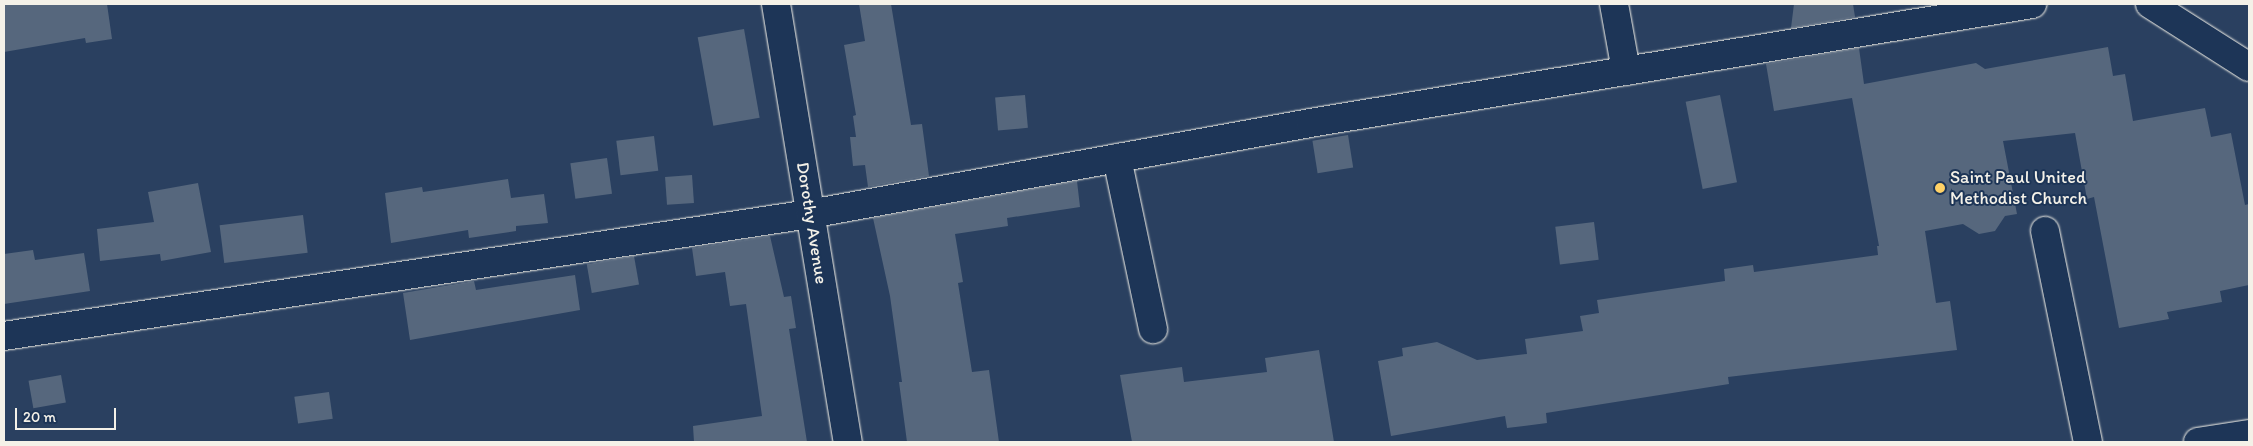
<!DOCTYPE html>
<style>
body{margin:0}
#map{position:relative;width:2253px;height:446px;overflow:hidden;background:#2a4060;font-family:Itim,sans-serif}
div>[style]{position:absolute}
.building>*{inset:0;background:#56677d;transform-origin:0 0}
.roads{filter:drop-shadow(0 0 1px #f4f1e8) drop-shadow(0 0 1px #f4f1e8)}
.minor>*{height:28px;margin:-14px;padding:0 14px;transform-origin:14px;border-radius:14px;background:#1d3557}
.major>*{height:28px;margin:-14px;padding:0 14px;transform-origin:14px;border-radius:14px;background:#1d3557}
.dots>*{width:14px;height:14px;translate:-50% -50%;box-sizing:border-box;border:2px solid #1d3557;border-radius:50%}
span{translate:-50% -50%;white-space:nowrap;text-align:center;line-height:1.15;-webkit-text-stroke:4px #1d3557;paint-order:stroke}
.poi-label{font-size:18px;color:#f4f1e8}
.left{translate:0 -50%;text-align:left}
.street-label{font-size:18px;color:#f4f1e8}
.frame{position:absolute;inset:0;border:5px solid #f4f1e8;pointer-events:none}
.scale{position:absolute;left:15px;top:408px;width:101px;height:22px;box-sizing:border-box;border:2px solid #f4f1e8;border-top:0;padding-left:6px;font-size:15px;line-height:18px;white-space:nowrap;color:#f4f1e8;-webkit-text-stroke:4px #1d3557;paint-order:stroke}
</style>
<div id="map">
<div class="building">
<i style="clip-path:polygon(4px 4px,107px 4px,112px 39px,86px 43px,85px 38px,4px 52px)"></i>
<i style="clip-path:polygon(859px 4px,891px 4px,911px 125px,922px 124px,929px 176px,868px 187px,865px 165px,853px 166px,850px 137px,856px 137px,853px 116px,856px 115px,844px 45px,865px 41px)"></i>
<i style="clip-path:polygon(1794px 4px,1853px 4px,1855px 17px,1791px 28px)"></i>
<i style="left:744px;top:29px;width:90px;height:47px;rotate:80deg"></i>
<i style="clip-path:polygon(2108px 47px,2113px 76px,2125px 74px,2133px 121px,2205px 108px,2211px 137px,2231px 133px,2245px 205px,2249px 204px,2249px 285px,2220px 291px,2222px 302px,2167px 312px,2169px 319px,2119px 328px,2094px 197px,2087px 199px,2075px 133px,2003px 141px,2017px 214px,2005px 216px,1995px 231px,1979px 234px,1963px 224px,1925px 231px,1936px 303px,1950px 301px,1957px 350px,1728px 377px,1729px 384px,1546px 413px,1547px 423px,1507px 428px,1505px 416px,1391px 436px,1378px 361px,1403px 356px,1402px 348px,1437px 342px,1477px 360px,1527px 354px,1525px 339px,1583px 331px,1580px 316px,1599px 313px,1597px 300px,1725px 281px,1724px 269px,1753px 265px,1754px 272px,1878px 255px,1877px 246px,1879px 246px,1852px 98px,1774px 111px,1766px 64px,1859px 48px,1864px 84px,1976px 63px,1985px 69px)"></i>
<i style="left:1025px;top:95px;width:33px;height:30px;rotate:85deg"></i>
<i style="left:1720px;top:95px;width:89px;height:35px;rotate:79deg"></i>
<i style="left:1348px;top:135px;width:33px;height:36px;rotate:81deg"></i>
<i style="left:654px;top:136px;width:35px;height:38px;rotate:83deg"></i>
<i style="left:607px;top:158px;width:36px;height:37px;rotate:82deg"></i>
<i style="left:692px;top:175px;width:28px;height:27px;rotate:86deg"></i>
<i style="clip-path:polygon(508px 179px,511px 198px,544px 194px,548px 223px,516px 226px,516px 231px,469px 238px,468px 230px,391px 243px,385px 193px,422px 187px,423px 192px)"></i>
<i style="clip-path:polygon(1077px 181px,1080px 207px,1007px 218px,1008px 226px,955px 234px,963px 282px,958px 283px,972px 372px,989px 370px,999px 442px,907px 442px,899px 382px,902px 382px,890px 296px,873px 218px)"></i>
<i style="clip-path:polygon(198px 183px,211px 252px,161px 261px,160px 254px,100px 261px,97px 229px,154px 222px,148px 192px)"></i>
<i style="left:303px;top:215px;width:38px;height:84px;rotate:83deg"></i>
<i style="left:1594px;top:222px;width:38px;height:39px;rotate:83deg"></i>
<i style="clip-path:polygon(770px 236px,784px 297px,791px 296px,796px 328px,789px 329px,807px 442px,694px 442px,693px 426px,762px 416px,746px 304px,730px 306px,725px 272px,696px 276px,692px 248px)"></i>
<i style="clip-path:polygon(33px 250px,35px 260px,84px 253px,90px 291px,4px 304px,4px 254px)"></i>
<i style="left:634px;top:256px;width:29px;height:48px;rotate:80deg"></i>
<i style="clip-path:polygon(575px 275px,580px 310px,410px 340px,403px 293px,474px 281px,476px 290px)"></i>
<i style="clip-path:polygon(1319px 350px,1334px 442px,1132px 442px,1120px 375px,1182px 367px,1184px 382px,1267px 372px,1265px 358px)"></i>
<i style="left:61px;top:375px;width:28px;height:33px;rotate:80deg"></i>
<i style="left:329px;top:392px;width:27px;height:35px;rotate:82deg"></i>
</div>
<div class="roads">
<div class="minor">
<i style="left:776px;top:4px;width:444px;rotate:80.7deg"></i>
<i style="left:1614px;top:4px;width:68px;rotate:79.8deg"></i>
<i style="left:1117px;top:158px;width:175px;rotate:78.1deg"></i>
<i style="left:2045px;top:231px;width:215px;rotate:78.5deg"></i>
<i style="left:4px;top:336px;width:815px;rotate:-8.61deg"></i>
<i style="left:810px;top:214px;width:508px;rotate:-10.31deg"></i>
<i style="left:1310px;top:123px;width:732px;rotate:-9.36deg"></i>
<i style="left:2198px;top:442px;width:52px;rotate:-8.9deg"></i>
</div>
<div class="major">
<i style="left:2150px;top:4px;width:117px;rotate:32.5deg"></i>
</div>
</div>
<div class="dots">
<i style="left:1940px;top:188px;background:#ffd166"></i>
</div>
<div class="poi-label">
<span class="left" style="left:1950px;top:188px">Saint Paul United<br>Methodist Church</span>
</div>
<div class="street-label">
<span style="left:812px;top:223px;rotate:81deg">Dorothy Avenue</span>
</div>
<div class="frame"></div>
<div class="scale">20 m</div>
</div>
